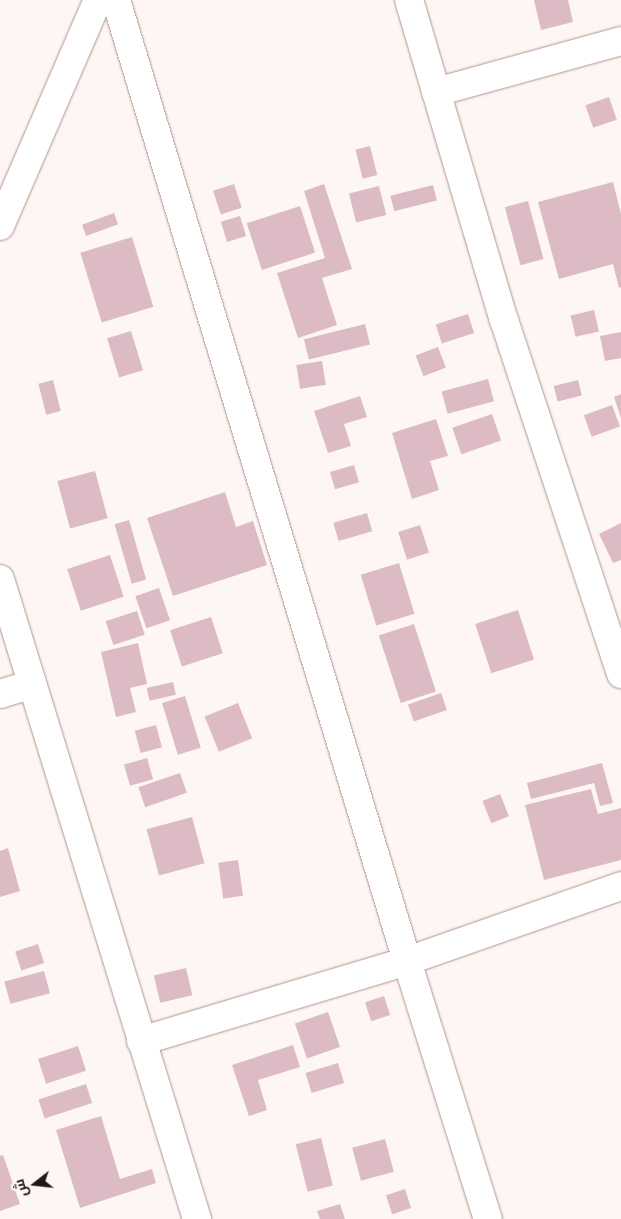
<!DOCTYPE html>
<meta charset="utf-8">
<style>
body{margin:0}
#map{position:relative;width:621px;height:1219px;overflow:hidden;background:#fdf6f4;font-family:"DM Sans",Cairo,sans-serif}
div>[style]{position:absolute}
.building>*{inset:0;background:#dcbbc4;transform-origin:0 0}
.roads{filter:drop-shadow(0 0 1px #b2938c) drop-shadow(0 0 1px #b2938c)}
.minor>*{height:28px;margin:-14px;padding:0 14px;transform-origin:14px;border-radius:14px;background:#fff}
span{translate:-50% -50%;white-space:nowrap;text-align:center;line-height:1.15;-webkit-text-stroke:5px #fdf6f4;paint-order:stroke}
.north{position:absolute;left:10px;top:1159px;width:50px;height:50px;-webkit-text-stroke:4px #fdf6f4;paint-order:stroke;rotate:254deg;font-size:14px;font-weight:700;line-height:20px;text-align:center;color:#231715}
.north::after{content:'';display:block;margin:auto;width:18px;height:22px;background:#231715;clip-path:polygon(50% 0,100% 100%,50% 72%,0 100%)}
</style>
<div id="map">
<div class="building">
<i style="clip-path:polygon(534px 0,568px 0,573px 22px,541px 30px)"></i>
<i style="left:609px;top:97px;width:24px;height:25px;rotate:71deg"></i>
<i style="left:370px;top:146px;width:30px;height:15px;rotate:76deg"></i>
<i style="clip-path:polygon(613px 182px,621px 214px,621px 287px,619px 288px,613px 264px,559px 279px,538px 202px)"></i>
<i style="left:234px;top:184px;width:25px;height:22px;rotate:72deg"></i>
<i style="clip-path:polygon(324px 184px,352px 269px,322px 278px,337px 325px,298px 338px,277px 273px,325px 258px,304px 191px)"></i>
<i style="left:433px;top:185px;width:16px;height:44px;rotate:76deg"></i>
<i style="left:379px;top:186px;width:30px;height:31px;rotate:76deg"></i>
<i style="left:528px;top:201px;width:60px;height:24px;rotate:75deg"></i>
<i style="left:300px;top:206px;width:49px;height:56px;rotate:72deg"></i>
<i style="left:114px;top:213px;width:12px;height:34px;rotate:70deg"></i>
<i style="left:240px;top:216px;width:21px;height:20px;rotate:73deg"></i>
<i style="left:132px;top:237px;width:73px;height:54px;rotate:73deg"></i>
<i style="left:594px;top:310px;width:22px;height:24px;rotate:77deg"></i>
<i style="left:468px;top:314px;width:20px;height:34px;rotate:72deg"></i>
<i style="left:365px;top:324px;width:21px;height:63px;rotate:76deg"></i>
<i style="left:131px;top:331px;width:41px;height:25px;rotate:73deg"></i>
<i style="clip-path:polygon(621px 332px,621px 358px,605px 361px,600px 336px)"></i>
<i style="left:438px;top:347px;width:22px;height:24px;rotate:69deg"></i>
<i style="left:322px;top:361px;width:24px;height:26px;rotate:81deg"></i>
<i style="left:488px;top:379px;width:23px;height:48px;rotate:75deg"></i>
<i style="left:53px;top:380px;width:32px;height:15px;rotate:76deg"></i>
<i style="left:578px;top:380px;width:16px;height:25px;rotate:76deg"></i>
<i style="clip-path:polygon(621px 394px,621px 418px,614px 397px)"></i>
<i style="clip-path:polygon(360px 396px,367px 417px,344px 424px,351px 446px,328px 453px,314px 411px)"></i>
<i style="left:612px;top:405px;width:23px;height:30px;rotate:70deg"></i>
<i style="left:492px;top:414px;width:28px;height:42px;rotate:71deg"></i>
<i style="clip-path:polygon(436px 419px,448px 456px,430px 461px,439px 490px,412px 499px,392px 433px)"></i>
<i style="left:354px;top:465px;width:18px;height:25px;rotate:74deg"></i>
<i style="left:95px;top:471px;width:49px;height:39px;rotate:75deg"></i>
<i style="clip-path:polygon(225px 492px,236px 527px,253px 521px,267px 565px,173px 596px,147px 518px)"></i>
<i style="left:367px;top:513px;width:19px;height:35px;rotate:74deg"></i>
<i style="left:129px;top:520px;width:62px;height:15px;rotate:74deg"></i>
<i style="clip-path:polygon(621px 523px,621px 560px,613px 563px,599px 534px)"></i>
<i style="left:420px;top:525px;width:29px;height:23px;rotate:72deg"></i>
<i style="left:110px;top:555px;width:44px;height:45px;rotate:72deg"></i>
<i style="left:399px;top:563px;width:53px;height:40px;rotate:73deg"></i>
<i style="left:159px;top:588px;width:34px;height:25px;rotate:71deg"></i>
<i style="left:518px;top:610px;width:52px;height:45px;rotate:72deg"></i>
<i style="left:137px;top:611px;width:25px;height:33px;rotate:72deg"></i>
<i style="left:211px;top:617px;width:38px;height:43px;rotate:72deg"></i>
<i style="left:414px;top:624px;width:71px;height:37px;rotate:72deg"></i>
<i style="clip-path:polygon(138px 643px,147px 684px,130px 688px,136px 712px,116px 717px,101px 652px)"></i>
<i style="left:173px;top:682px;width:13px;height:27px;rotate:77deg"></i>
<i style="left:441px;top:693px;width:18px;height:35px;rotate:71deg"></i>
<i style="left:185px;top:696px;width:54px;height:24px;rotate:73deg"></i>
<i style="left:238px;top:703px;width:38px;height:36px;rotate:68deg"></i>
<i style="left:156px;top:725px;width:23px;height:22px;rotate:75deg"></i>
<i style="left:147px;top:758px;width:22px;height:24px;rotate:74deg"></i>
<i style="clip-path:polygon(602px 763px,613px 803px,600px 806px,594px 783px,531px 799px,527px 783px)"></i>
<i style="left:180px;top:773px;width:21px;height:44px;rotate:71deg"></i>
<i style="clip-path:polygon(591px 789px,598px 814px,621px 808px,621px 860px,544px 880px,525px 805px)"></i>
<i style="left:500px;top:794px;width:24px;height:19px;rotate:68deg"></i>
<i style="left:192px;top:817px;width:48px;height:47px;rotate:75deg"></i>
<i style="clip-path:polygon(8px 848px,20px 891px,0 897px,0 851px)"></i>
<i style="left:238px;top:860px;width:36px;height:20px;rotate:82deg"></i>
<i style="left:38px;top:944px;width:20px;height:24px;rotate:72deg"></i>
<i style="left:186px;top:968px;width:28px;height:33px;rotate:77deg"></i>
<i style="left:44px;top:971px;width:23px;height:41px;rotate:75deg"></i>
<i style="left:384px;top:996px;width:20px;height:20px;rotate:72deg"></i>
<i style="left:328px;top:1012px;width:37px;height:35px;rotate:71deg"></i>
<i style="clip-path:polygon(293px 1045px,300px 1067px,258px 1080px,267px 1110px,249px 1116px,232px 1065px)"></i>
<i style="left:78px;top:1046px;width:26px;height:42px;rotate:72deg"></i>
<i style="left:338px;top:1063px;width:21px;height:34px;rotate:73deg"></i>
<i style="left:86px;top:1084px;width:20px;height:50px;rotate:72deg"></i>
<i style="clip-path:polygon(101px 1116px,120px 1179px,152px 1169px,156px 1183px,80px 1208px,56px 1130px)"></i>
<i style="left:321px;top:1138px;width:49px;height:26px;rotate:76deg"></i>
<i style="left:385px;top:1139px;width:34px;height:34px;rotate:75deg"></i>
<i style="clip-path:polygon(3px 1155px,20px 1204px,0 1211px,0 1156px)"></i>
<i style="left:405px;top:1189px;width:20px;height:20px;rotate:72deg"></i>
<i style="clip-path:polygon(340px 1204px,345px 1219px,320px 1219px,317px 1211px)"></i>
</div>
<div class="roads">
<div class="minor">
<i style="left:116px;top:0;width:1004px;rotate:73.15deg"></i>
<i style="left:407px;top:961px;width:270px;rotate:72.6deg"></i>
<i style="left:409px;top:0;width:334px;rotate:73.5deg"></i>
<i style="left:504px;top:320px;width:373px;rotate:71.7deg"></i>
<i style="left:436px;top:92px;width:192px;rotate:-15.4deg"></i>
<i style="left:0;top:226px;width:246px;rotate:-66.6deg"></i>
<i style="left:0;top:579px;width:670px;rotate:72.89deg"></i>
<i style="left:0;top:694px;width:34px;rotate:-17deg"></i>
<i style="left:141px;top:1041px;width:278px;rotate:-16.7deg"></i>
<i style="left:407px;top:961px;width:227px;rotate:-19.3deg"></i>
</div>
</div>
<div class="north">ش</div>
</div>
